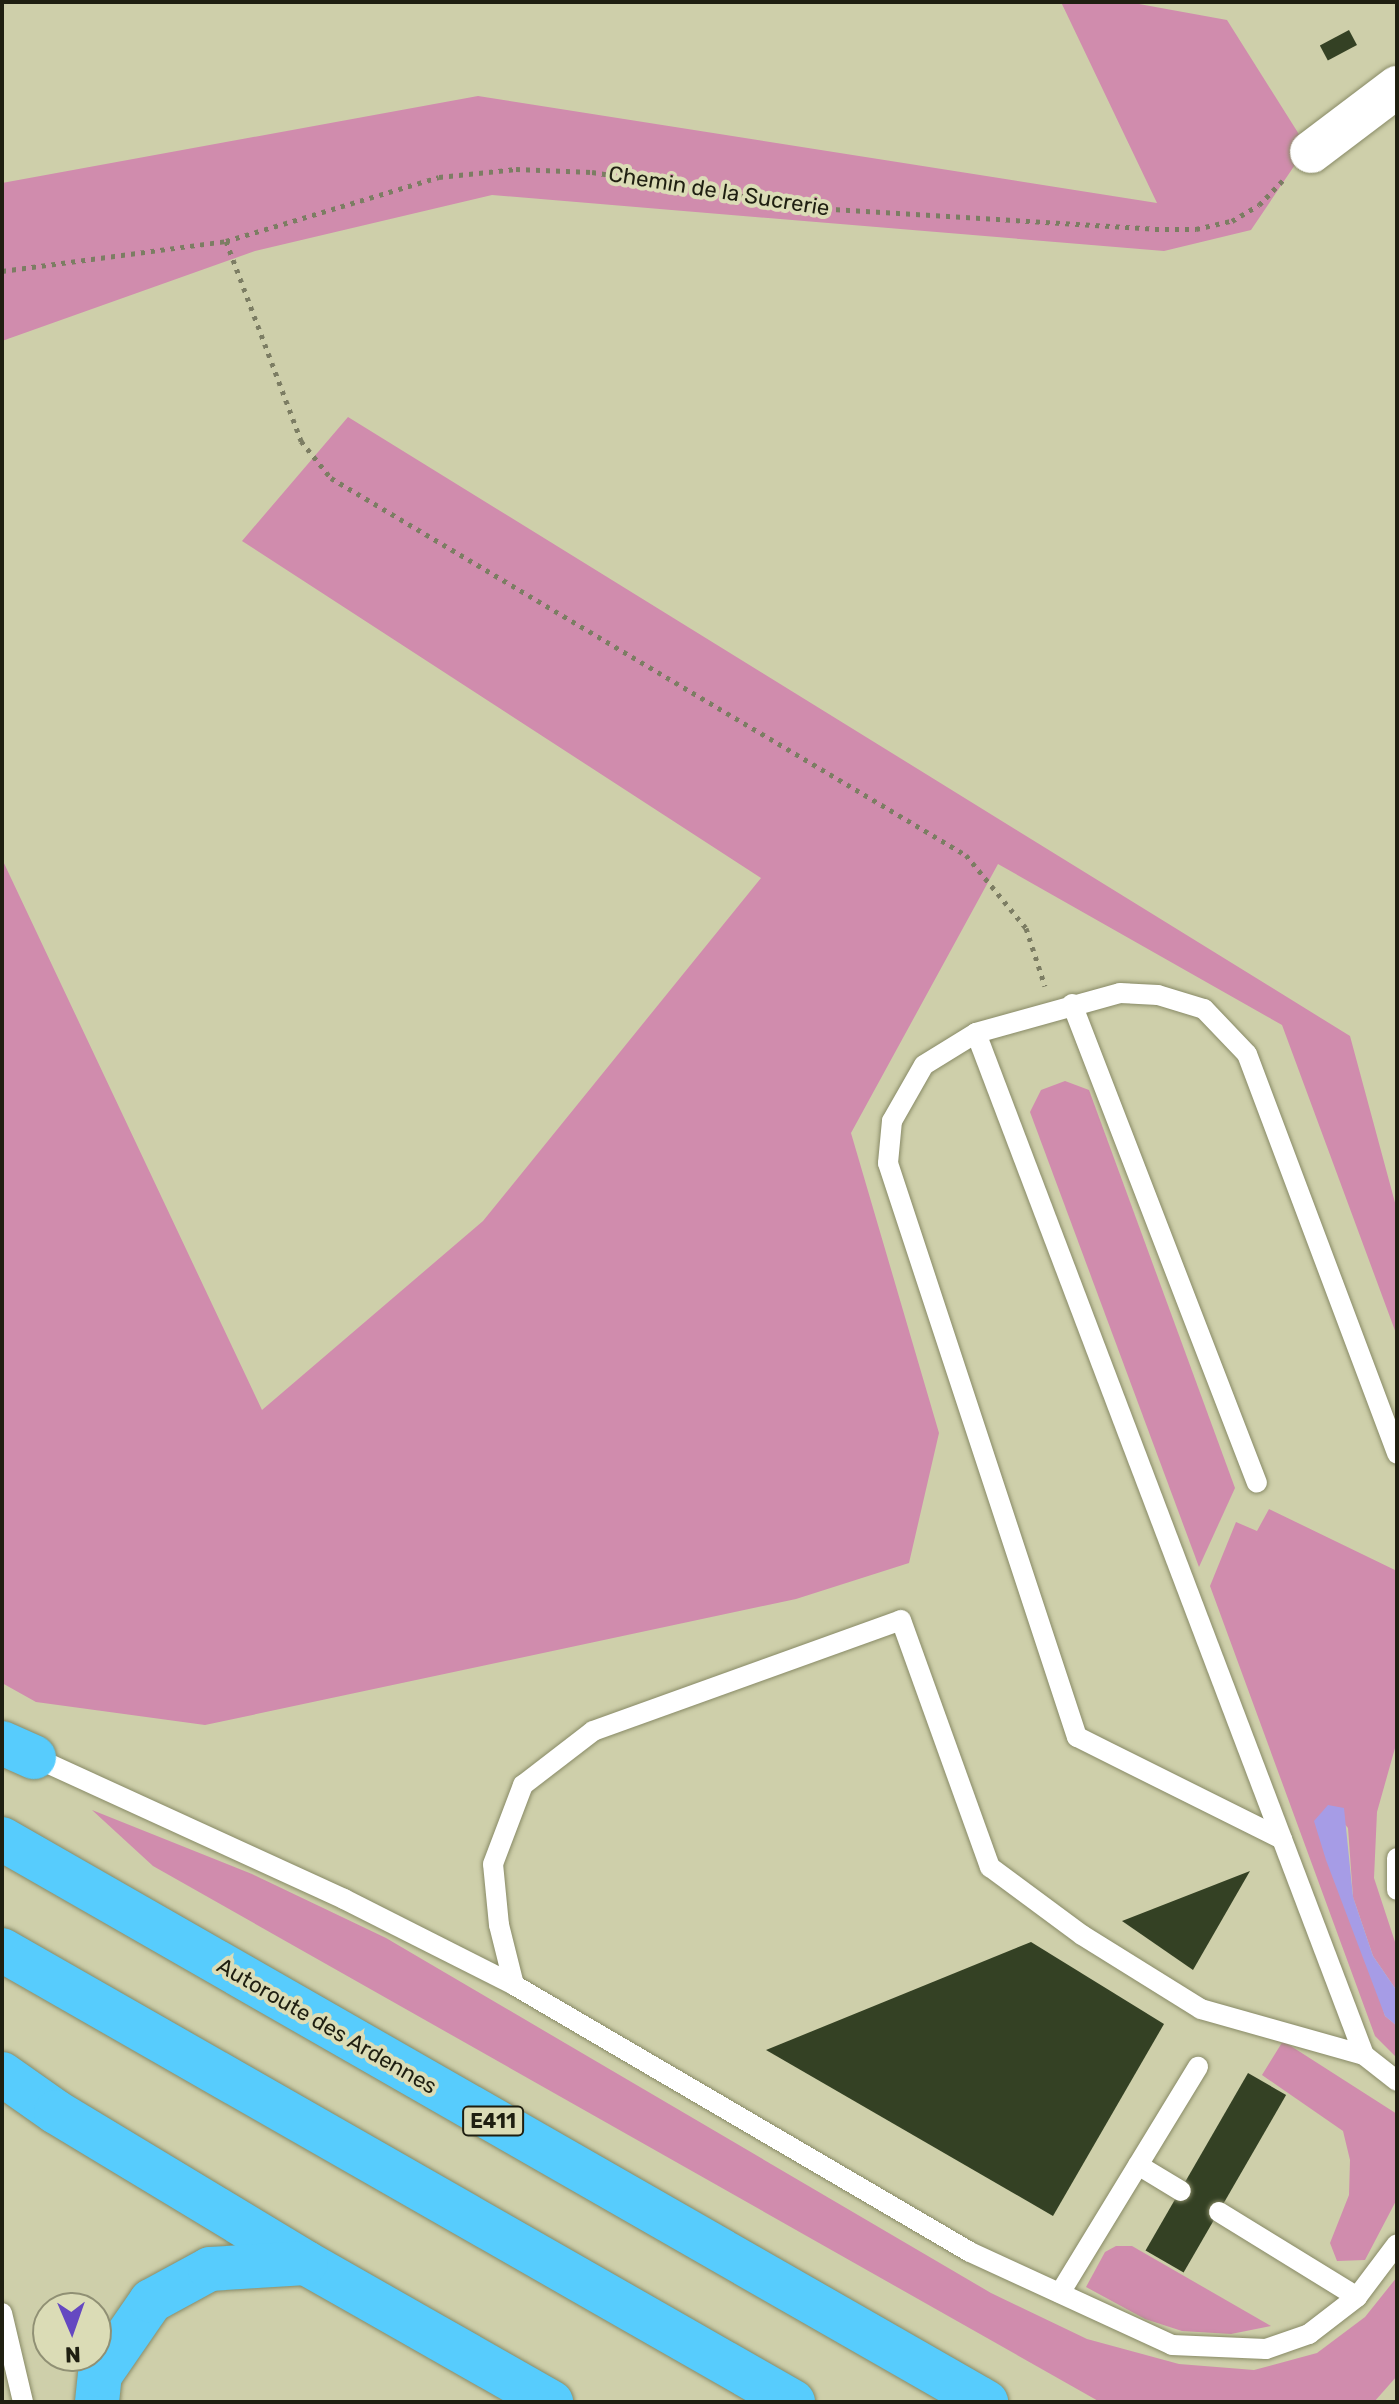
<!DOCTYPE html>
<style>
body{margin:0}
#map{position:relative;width:1399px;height:2404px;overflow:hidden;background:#cecfaa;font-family:Rubik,sans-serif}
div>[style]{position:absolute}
.green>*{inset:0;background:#d08cad}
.water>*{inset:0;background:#a69ce6}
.building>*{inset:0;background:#344124;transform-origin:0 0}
.path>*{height:5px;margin-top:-2.5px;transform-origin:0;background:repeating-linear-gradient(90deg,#7c7d63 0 4px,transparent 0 10px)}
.roads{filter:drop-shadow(0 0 2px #888a66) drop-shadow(0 0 2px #888a66)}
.service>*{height:20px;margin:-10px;padding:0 10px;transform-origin:10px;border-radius:10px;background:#fff}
.minor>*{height:42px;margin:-21px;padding:0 21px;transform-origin:21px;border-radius:21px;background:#fff}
.motorway>*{height:44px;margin:-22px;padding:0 22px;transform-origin:22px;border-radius:22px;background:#57ccfd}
span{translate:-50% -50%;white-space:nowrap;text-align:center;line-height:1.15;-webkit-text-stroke:8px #dbdcb6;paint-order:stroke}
.shield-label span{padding:2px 6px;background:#dbdcb6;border:2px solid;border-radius:6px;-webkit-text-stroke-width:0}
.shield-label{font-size:20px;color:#1f1f11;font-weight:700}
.street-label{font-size:22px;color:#1f1f11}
.frame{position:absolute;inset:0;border:4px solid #1f1f11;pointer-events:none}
.north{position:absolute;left:32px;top:2292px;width:80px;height:80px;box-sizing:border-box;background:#dbdcb6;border:2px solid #909074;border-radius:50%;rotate:178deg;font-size:22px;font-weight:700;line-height:32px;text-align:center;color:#1f1f11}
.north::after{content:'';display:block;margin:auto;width:28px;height:36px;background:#6548c1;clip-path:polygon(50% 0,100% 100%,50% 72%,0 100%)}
</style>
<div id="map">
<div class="green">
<i style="clip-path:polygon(1061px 2px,1128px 2px,1227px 20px,1307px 147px,1251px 230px,1164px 251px,492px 195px,255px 251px,2px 341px,2px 183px,478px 96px,1157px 203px)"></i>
<i style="clip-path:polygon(348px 417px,1350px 1036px,1397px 1210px,1397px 1336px,1282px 1025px,998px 864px,851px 1133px,939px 1433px,909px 1563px,796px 1599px,205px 1725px,36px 1702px,2px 1683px,2px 859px,262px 1410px,483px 1221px,761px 878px,242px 541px)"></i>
<i style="clip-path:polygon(1065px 1081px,1089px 1090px,1235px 1488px,1199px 1567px,1030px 1112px,1041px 1090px)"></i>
<i style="clip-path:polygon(1269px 1509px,1397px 1571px,1397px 1741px,1377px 1812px,1374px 1878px,1397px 1948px,1397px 1991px,1373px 1956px,1353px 1897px,1348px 1828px,1328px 1805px,1385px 2016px,1397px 2026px,1397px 2058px,1375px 2036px,1210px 1586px,1236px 1522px,1257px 1531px)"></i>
<i style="clip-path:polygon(92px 1810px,252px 1874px,386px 1938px,991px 2293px,1087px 2339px,1179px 2364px,1254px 2370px,1317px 2353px,1365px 2317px,1397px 2277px,1397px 2376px,1374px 2402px,1100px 2402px,153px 1866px)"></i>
<i style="clip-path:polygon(1283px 2041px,1397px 2114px,1397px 2199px,1365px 2260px,1337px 2261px,1330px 2243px,1349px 2195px,1350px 2160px,1343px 2131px,1262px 2075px)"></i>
<i style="clip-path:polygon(1116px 2246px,1132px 2246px,1271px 2326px,1231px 2334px,1182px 2331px,1145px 2319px,1086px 2287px,1105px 2252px)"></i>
</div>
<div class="water">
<i style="clip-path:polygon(1328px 1805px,1344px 1808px,1353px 1897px,1373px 1956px,1397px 1991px,1397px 2026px,1385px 2016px,1326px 1860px,1314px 1821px)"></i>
</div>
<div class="building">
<i style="left:1349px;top:30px;width:17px;height:33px;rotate:62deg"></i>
<i style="clip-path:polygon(1250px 1871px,1193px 1970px,1122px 1921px)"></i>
<i style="clip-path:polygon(1031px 1942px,1164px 2024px,1053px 2216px,766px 2050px)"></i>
<i style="left:1248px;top:2073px;width:44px;height:205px;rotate:30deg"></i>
</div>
<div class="path">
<i style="left:226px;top:241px;width:214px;rotate:69.4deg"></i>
<i style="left:301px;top:441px;width:48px;rotate:51deg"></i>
<i style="left:331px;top:478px;width:738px;rotate:30.7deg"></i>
<i style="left:966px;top:855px;width:94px;rotate:50.6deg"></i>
<i style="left:1026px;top:928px;width:61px;rotate:71.9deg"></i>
<i style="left:2px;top:271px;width:226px;rotate:-7.6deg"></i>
<i style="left:226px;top:241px;width:222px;rotate:-16.7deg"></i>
<i style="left:439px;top:177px;width:77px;rotate:-5.9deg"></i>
<i style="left:516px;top:169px;width:76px;rotate:2.3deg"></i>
<i style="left:592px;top:172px;width:227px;rotate:9.1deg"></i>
<i style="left:816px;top:208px;width:340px;rotate:3.5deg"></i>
<i style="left:1155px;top:229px;width:41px"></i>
<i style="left:1196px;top:229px;width:37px;rotate:-13deg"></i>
<i style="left:1232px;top:221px;width:31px;rotate:-31deg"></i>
<i style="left:1259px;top:205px;width:37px;rotate:-46deg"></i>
</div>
<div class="roads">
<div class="service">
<i style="left:1072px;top:1004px;width:513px;rotate:68.88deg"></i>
<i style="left:976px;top:1033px;width:1093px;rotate:69.21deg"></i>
<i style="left:1364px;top:2055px;width:42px;rotate:38.2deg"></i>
<i style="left:34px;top:1757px;width:341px;rotate:24.6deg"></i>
<i style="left:344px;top:1899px;width:191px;rotate:26.8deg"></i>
<i style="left:514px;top:1985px;width:528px;rotate:30.35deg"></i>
<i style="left:970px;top:2252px;width:222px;rotate:24.7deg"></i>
<i style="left:1172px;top:2345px;width:94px;rotate:2.4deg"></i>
<i style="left:1266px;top:2349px;width:46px;rotate:-19.2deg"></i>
<i style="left:1309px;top:2334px;width:61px;rotate:-37.6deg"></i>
<i style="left:1357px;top:2297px;width:66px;rotate:-53deg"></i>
<i style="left:1282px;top:1839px;width:229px;rotate:-153.5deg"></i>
<i style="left:1077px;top:1737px;width:604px;rotate:-108.23deg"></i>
<i style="left:888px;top:1163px;width:42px;rotate:-84.6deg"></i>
<i style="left:892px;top:1121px;width:64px;rotate:-60.3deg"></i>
<i style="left:924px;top:1065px;width:61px;rotate:-31.6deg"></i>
<i style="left:976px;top:1033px;width:149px;rotate:-15.5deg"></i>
<i style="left:1120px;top:993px;width:38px;rotate:3deg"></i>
<i style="left:1158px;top:995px;width:48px;rotate:16.9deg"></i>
<i style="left:1204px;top:1009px;width:62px;rotate:46.3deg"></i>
<i style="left:1247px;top:1054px;width:427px;rotate:69.4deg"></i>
<i style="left:1397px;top:1858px;width:32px;rotate:90deg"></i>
<i style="left:514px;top:1985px;width:62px;rotate:-104deg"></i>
<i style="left:499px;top:1925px;width:61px;rotate:-95.6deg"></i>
<i style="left:493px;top:1864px;width:85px;rotate:-69.2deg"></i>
<i style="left:523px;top:1785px;width:88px;rotate:-37.6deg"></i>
<i style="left:593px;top:1731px;width:327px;rotate:-19.8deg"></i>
<i style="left:901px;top:1620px;width:263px;rotate:70.2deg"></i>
<i style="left:990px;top:1867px;width:114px;rotate:36.5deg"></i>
<i style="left:1082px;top:1935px;width:140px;rotate:31.9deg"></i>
<i style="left:1201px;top:2009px;width:169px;rotate:15.8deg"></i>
<i style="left:1138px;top:2165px;width:50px;rotate:31.2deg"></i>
<i style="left:1219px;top:2212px;width:162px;rotate:31.6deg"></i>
<i style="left:1060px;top:2293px;width:265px;rotate:-58.6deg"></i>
<i style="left:2px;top:2313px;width:91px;rotate:76.7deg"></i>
</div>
<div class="minor">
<i style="left:1311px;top:152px;width:108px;rotate:-37.1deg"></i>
</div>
<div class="motorway">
<i style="left:2px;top:1743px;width:35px;rotate:24deg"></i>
<i style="left:2px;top:1839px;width:1134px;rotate:29.78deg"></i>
<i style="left:2px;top:1950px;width:911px;rotate:29.74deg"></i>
<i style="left:2px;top:2074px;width:66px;rotate:35.1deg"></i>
<i style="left:56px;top:2112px;width:292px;rotate:31.1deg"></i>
<i style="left:306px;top:2263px;width:282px;rotate:29.6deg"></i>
<i style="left:97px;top:2402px;width:27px;rotate:-84deg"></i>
<i style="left:100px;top:2375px;width:90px;rotate:-55.4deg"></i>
<i style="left:151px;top:2301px;width:67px;rotate:-28.5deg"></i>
<i style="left:210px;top:2269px;width:96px;rotate:-3.6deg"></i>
</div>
</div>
<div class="shield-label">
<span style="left:493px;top:2121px">E411</span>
</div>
<div class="street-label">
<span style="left:719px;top:191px;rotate:9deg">Chemin de la Sucrerie</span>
<span style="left:327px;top:2026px;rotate:30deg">Autoroute des Ardennes</span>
</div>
<div class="frame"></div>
<div class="north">N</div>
</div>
